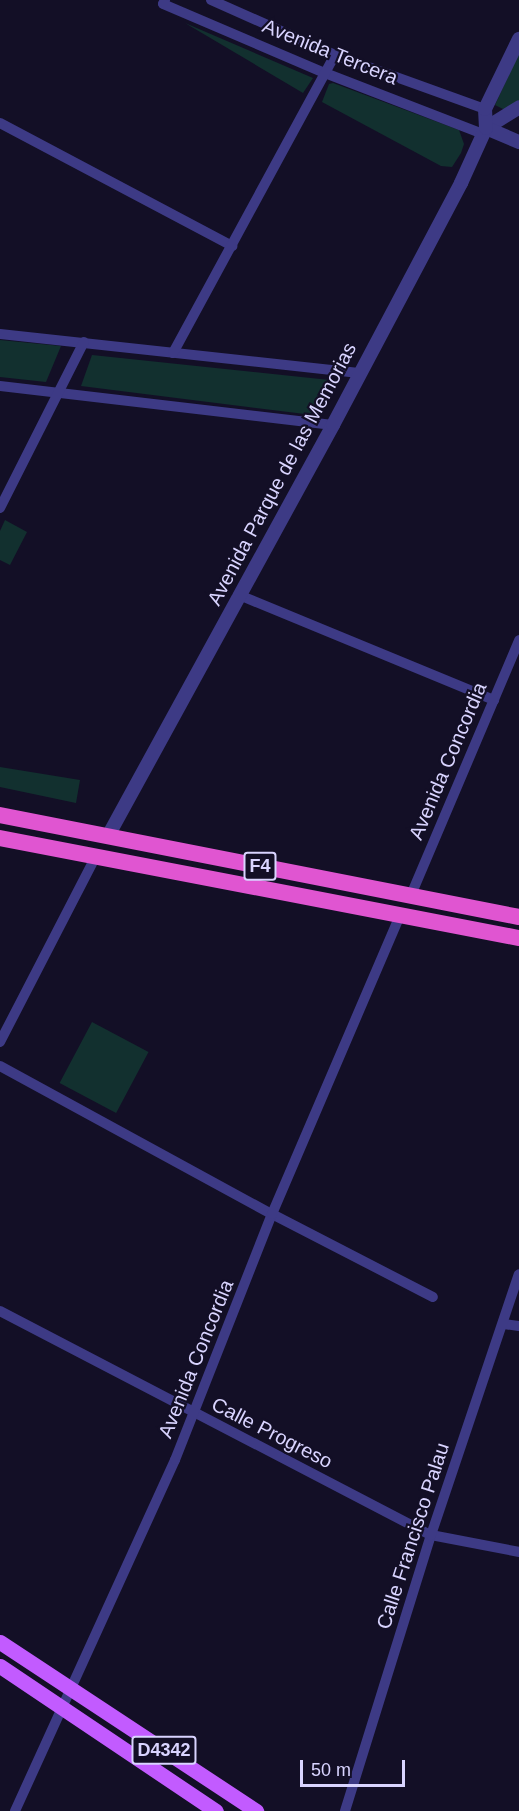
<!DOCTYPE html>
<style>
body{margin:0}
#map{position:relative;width:519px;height:1811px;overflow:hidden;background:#130f26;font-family:Arial,sans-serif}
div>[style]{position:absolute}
.green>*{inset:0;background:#12302f;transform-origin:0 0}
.minor>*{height:10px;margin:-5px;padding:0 5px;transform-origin:5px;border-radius:5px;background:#3d3a85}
.tertiary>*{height:14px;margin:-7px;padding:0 7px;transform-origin:7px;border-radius:7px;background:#3d3a85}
.primary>*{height:15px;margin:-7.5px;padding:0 7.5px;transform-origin:7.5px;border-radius:7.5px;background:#c25bff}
.trunk>*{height:16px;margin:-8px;padding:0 8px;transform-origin:8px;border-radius:8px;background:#e055d1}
span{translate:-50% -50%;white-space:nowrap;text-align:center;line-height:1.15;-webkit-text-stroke:4.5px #130f26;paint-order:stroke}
.shield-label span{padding:2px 4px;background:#130f26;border:2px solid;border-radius:4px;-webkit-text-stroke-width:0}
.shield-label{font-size:18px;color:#d9d4ff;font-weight:700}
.street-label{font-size:20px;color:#d9d4ff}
.scale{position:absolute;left:300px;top:1760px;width:105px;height:27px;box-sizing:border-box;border:3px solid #d9d4ff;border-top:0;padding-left:8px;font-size:18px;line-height:21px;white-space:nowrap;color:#d9d4ff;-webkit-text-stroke:4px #130f26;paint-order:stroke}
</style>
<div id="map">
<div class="green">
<i style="clip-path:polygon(185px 23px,313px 78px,303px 93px)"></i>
<i style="clip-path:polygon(519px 53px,519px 105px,509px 112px,495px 105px)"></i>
<i style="clip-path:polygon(333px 83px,459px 130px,464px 144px,461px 153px,452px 167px,441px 166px,322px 102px,329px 84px)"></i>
<i style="clip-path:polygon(0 340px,61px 346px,46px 382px,0 377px)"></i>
<i style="clip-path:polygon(92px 355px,339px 381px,321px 416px,81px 386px)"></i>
<i style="clip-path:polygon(5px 520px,27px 532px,10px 565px,0 560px,0 531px)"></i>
<i style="clip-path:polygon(0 767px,80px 780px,76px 803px,0 787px)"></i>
<i style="left:92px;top:1022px;width:64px;height:69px;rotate:28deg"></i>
</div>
<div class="minor">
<i style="left:165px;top:0;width:4px;rotate:117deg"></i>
<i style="left:163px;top:4px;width:176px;rotate:23.1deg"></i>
<i style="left:325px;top:73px;width:169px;rotate:21.1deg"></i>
<i style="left:211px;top:0;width:136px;rotate:23.9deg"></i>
<i style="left:335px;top:55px;width:159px;rotate:19.8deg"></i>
<i style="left:0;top:123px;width:263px;rotate:27.9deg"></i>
<i style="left:0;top:334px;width:361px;rotate:6.2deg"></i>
<i style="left:173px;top:353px;width:339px;rotate:-61.5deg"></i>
<i style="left:0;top:386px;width:335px;rotate:6.7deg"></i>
<i style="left:0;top:508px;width:186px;rotate:-63.2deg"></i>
<i style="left:239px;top:595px;width:276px;rotate:22.4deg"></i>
<i style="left:411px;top:895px;width:277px;rotate:-67deg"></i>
<i style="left:0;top:1042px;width:209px;rotate:-62.7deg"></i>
<i style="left:0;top:1066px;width:310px;rotate:28.6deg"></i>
<i style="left:272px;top:1214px;width:181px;rotate:27.3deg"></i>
<i style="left:0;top:1311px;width:486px;rotate:27.5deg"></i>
<i style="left:431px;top:1535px;width:90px;rotate:10.9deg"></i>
<i style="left:504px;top:1324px;width:15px;rotate:8deg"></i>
<i style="left:15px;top:1811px;width:386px;rotate:-65.5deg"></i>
<i style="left:175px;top:1460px;width:264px;rotate:-68.5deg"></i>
<i style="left:272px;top:1214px;width:324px;rotate:-66.8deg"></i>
<i style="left:345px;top:1811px;width:289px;rotate:-72.7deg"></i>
<i style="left:431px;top:1535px;width:275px;rotate:-71.4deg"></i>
</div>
<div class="tertiary">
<i style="left:486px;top:128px;width:39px;rotate:-32deg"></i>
<i style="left:486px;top:128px;width:36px;rotate:23deg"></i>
<i style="left:108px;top:836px;width:469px;rotate:-61.3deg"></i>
<i style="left:333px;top:425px;width:274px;rotate:-62.1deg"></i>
<i style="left:461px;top:183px;width:60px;rotate:-65.6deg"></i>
<i style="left:486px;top:128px;width:19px;rotate:-93deg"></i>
<i style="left:485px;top:109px;width:78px;rotate:-64.1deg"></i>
</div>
<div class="primary">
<i style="left:0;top:1642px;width:307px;rotate:33.4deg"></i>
<i style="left:0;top:1666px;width:260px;rotate:33.9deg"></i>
</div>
<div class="trunk">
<i style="left:0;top:815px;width:529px;rotate:11.12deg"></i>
<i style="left:0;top:838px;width:529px;rotate:10.91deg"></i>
</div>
<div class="shield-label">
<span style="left:260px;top:866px">F4</span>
<span style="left:164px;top:1750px">D4342</span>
</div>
<div class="street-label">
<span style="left:330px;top:52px;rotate:22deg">Avenida Tercera</span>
<span style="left:282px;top:474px;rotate:-62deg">Avenida Parque de las Memorias</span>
<span style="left:448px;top:761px;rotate:-67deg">Avenida Concordia</span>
<span style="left:196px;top:1359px;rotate:-68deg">Avenida Concordia</span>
<span style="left:272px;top:1433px;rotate:27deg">Calle Progreso</span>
<span style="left:413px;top:1536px;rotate:-72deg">Calle Francisco Palau</span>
</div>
<div class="scale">50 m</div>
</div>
